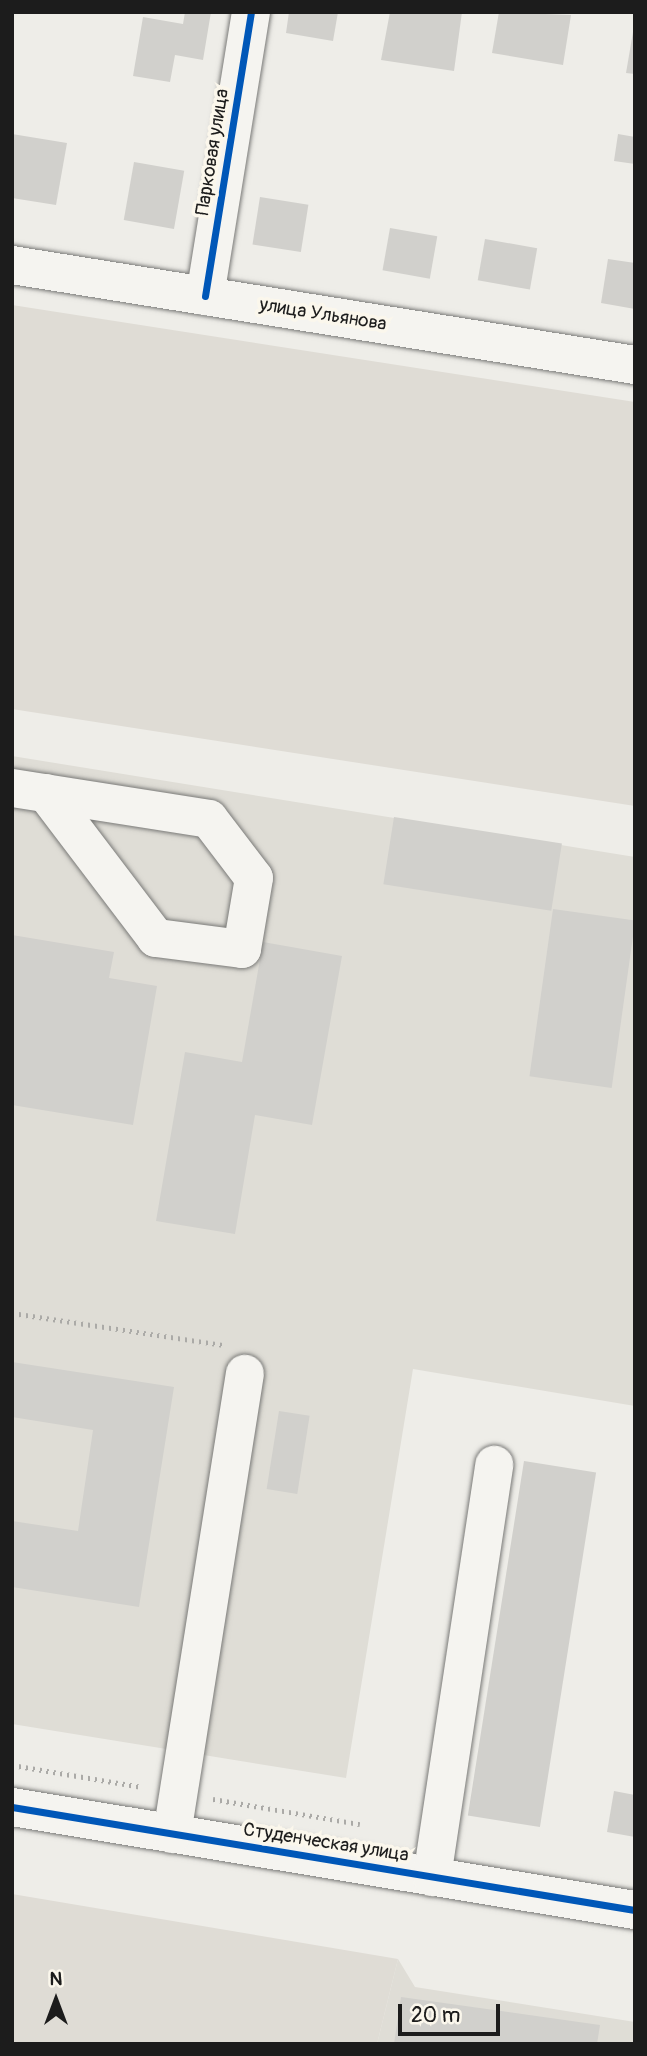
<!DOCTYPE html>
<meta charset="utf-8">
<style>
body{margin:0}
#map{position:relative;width:647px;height:2056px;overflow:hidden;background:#eeede8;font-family:Pangolin,sans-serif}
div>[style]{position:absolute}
.built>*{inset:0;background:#dfddd6}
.green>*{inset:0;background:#dfdcd5}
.building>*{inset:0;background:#d1d0cc;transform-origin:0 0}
.path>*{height:4.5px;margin-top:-2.25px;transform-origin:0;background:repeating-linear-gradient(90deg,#abaaa7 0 2px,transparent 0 7px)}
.roads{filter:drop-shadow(0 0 2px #7a7a78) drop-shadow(0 0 2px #7a7a78)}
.minor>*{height:38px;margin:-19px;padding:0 19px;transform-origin:19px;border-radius:19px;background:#f5f4f0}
.major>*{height:38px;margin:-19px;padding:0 19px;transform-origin:19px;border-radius:19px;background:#f5f4f0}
.cycleway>*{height:7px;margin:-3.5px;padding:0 3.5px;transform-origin:3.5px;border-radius:3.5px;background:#0057b8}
span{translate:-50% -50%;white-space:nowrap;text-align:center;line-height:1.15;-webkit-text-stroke:7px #fbf7ec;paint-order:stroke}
.street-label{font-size:19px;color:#1c1c1c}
.frame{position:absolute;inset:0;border:14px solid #1c1c1c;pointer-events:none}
.north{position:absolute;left:21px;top:1965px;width:70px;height:70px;-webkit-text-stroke:5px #fbf7ec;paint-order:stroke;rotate:0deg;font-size:19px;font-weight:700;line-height:28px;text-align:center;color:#1c1c1c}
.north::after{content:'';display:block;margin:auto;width:24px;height:32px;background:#1c1c1c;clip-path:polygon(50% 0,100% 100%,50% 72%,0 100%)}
.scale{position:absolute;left:398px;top:2004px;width:102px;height:32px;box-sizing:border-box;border:4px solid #1c1c1c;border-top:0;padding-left:9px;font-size:21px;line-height:24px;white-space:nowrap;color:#1c1c1c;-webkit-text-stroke:5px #fbf7ec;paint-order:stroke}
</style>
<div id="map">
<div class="built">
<i style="clip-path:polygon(12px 756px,635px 857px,635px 1406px,413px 1369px,346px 1778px,12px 1724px)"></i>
<i style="clip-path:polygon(398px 1959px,415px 1987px,635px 2022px,635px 2044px,377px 2044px)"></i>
</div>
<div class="green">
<i style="clip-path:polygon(12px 305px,635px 402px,635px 806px,12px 709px)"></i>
<i style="clip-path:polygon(12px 1894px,398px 1959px,377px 2044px,12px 2044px)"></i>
</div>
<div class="building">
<i style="clip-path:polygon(185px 12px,211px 12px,203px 60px,175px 55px,170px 82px,133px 76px,143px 17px,183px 24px)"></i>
<i style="clip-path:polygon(289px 12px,338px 12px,333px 41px,286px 33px)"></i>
<i style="clip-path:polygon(390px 12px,462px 12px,454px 71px,381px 60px)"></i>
<i style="clip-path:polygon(499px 12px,571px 15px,563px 65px,492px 53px)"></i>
<i style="clip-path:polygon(633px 32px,635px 32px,635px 74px,626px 73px)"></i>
<i style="clip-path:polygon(12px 134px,67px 143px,56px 205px,12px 198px)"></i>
<i style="clip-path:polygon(618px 134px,635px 137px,635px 164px,614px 161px)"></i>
<i style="left:134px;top:162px;width:51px;height:59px;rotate:10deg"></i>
<i style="left:260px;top:197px;width:49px;height:48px;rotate:9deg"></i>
<i style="left:390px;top:228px;width:48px;height:43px;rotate:10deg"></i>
<i style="left:485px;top:239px;width:53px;height:42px;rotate:10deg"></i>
<i style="clip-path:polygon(608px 259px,635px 263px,635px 309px,601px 303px)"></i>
<i style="left:394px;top:817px;width:170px;height:68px;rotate:9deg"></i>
<i style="left:553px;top:909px;width:83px;height:169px;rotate:8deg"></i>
<i style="clip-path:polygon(12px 935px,114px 952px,109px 978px,157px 986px,133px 1125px,12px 1105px)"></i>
<i style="clip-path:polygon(263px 942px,342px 956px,312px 1125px,255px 1115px,235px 1234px,156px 1221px,185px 1052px,242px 1062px)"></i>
<i style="clip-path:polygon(12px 1362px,174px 1387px,139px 1607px,12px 1587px,12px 1521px,78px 1531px,93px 1430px,12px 1417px)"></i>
<i style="left:279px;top:1411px;width:31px;height:79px;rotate:9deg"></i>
<i style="left:524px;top:1461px;width:73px;height:359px;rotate:9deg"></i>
<i style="clip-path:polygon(614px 1791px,635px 1795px,635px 1837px,607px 1832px)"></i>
<i style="clip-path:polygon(401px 1997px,600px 2025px,597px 2044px,394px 2044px)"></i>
</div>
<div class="path">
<i style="left:12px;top:1313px;width:213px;rotate:8.6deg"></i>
<i style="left:12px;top:1765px;width:132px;rotate:9.6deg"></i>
<i style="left:213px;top:1799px;width:149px;rotate:9.7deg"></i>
</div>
<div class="roads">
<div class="minor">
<i style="left:205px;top:296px;width:288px;rotate:-80.8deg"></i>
<i style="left:12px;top:788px;width:199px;rotate:8.9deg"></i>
<i style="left:209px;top:819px;width:74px;rotate:52.7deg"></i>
<i style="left:254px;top:878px;width:72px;rotate:99.6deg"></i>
<i style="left:242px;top:949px;width:87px;rotate:-172.7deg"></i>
<i style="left:156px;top:938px;width:182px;rotate:-127.2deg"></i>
<i style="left:12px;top:1807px;width:631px;rotate:9.39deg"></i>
<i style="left:172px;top:1834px;width:466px;rotate:-81deg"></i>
<i style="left:432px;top:1877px;width:417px;rotate:-81.4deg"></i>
</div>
<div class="major">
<i style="left:12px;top:265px;width:631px;rotate:9.12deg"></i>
</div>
</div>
<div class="cycleway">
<i style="left:205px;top:296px;width:288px;rotate:-80.8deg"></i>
<i style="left:12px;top:1807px;width:631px;rotate:9.39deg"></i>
</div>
<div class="street-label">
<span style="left:213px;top:152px;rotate:-81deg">Парковая улица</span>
<span style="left:323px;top:315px;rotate:9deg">улица Ульянова</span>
<span style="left:326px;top:1843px;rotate:9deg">Студенческая улица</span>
</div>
<div class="frame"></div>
<div class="north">N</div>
<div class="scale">20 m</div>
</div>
